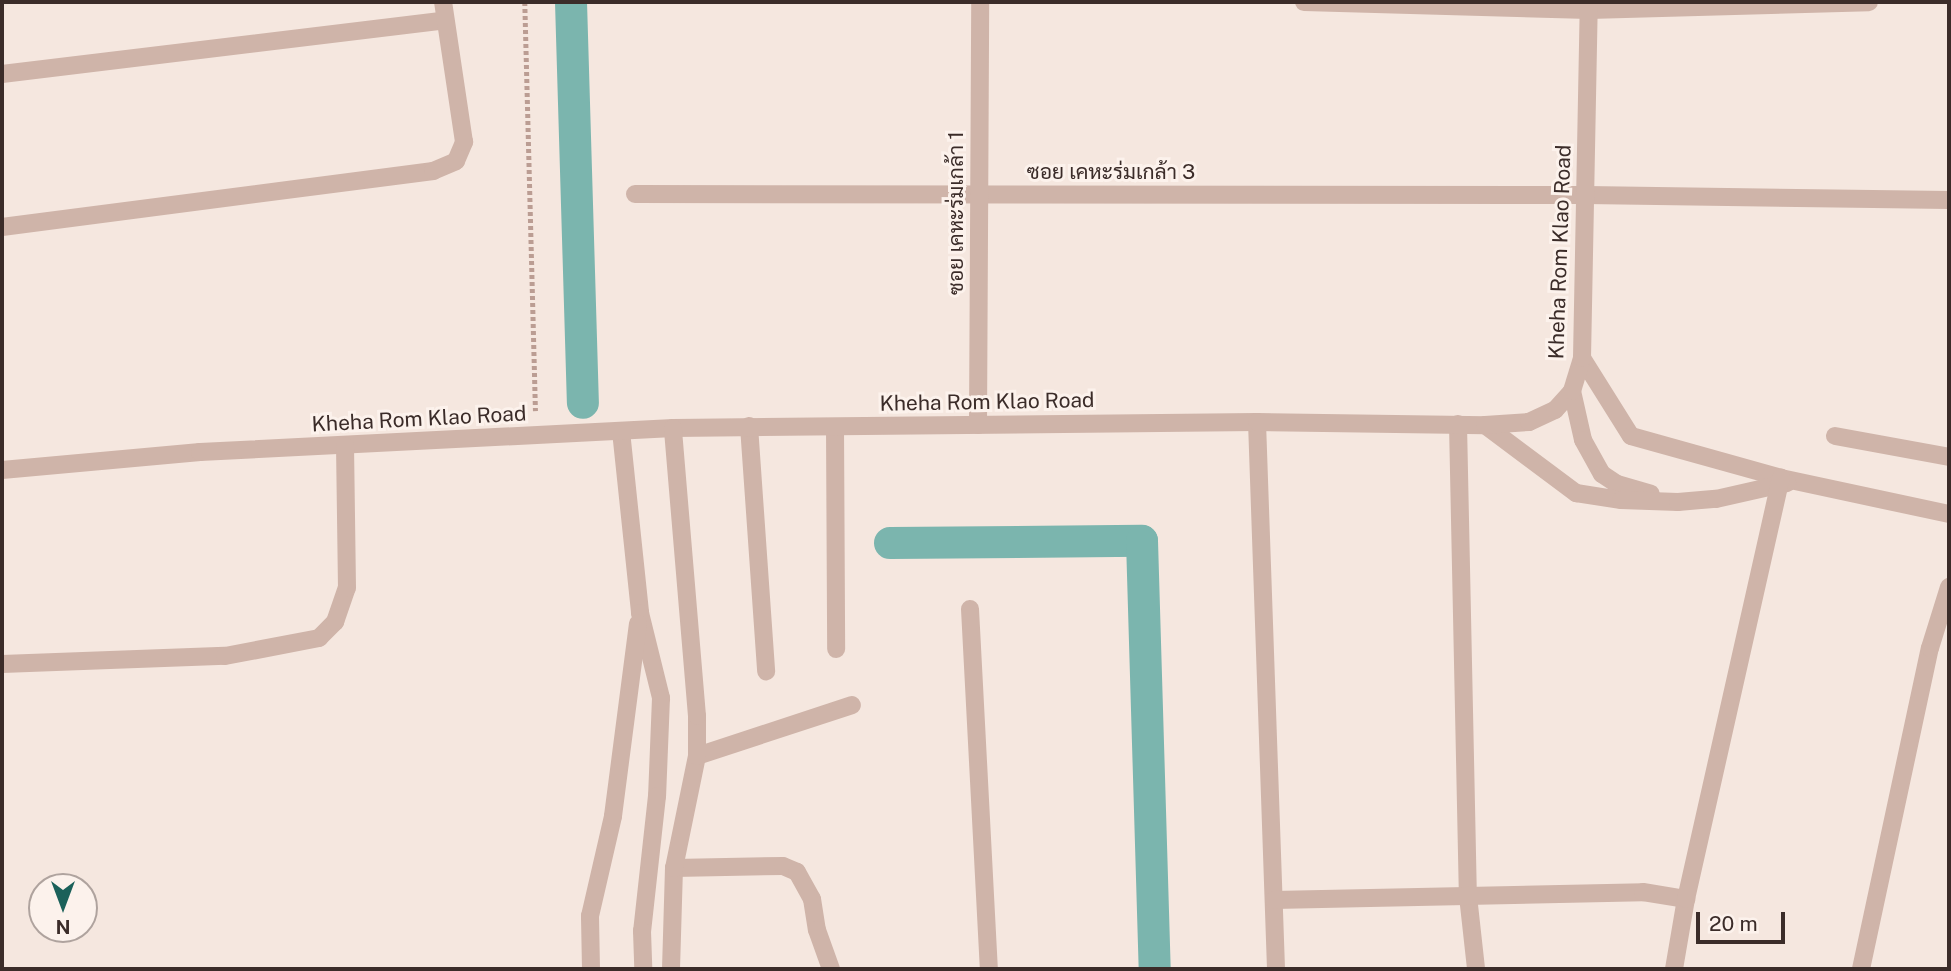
<!DOCTYPE html>
<meta charset="utf-8">
<style>
body{margin:0}
#map{position:relative;width:1951px;height:971px;overflow:hidden;background:#f5e7df;font-family:"Public Sans",Sarabun,sans-serif}
div>[style]{position:absolute}
.canal>*{height:32px;margin:-16px;padding:0 16px;transform-origin:16px;border-radius:16px;background:#7bb5ae}
.path>*{height:4.5px;margin-top:-2.25px;transform-origin:0;background:repeating-linear-gradient(90deg,#bb9d93 0 3.5px,transparent 0 7px)}
.minor>*{height:18px;margin:-9px;padding:0 9px;transform-origin:9px;border-radius:9px;background:#cfb4a9}
span{translate:-50% -50%;white-space:nowrap;text-align:center;line-height:1.15;-webkit-text-stroke:6px #fcf2ec;paint-order:stroke}
.street-label{font-size:21px;color:#3b2c29}
.frame{position:absolute;inset:0;border:4px solid #3b2c29;pointer-events:none}
.north{position:absolute;left:28px;top:873px;width:70px;height:70px;box-sizing:border-box;background:#fcf2ec;border:2px solid #afa39e;border-radius:50%;rotate:180deg;font-size:19px;font-weight:700;line-height:28px;text-align:center;color:#3b2c29}
.north::after{content:'';display:block;margin:auto;width:24px;height:32px;background:#1b615a;clip-path:polygon(50% 0,100% 100%,50% 72%,0 100%)}
.scale{position:absolute;left:1696px;top:912px;width:89px;height:32px;box-sizing:border-box;border:4px solid #3b2c29;border-top:0;padding-left:9px;font-size:21px;line-height:24px;white-space:nowrap;color:#3b2c29;-webkit-text-stroke:5px #fcf2ec;paint-order:stroke}
</style>
<div id="map">
<div class="canal">
<i style="left:571px;top:2px;width:401px;rotate:88.3deg"></i>
<i style="left:890px;top:543px;width:252px;rotate:-0.5deg"></i>
<i style="left:1142px;top:541px;width:428px;rotate:88.3deg"></i>
</div>
<div class="path">
<i style="left:525px;top:2px;width:409px;rotate:88.5deg"></i>
</div>
<div class="minor">
<i style="left:1304px;top:2px;width:285px;rotate:1.6deg"></i>
<i style="left:1589px;top:10px;width:280px;rotate:-1.6deg"></i>
<i style="left:2px;top:74px;width:446px;rotate:-6.9deg"></i>
<i style="left:635px;top:194px;width:951px;rotate:0.06deg"></i>
<i style="left:1586px;top:195px;width:363px;rotate:0.8deg"></i>
<i style="left:2px;top:227px;width:435px;rotate:-7.4deg"></i>
<i style="left:433px;top:171px;width:25px;rotate:-23deg"></i>
<i style="left:456px;top:161px;width:21px;rotate:-67deg"></i>
<i style="left:464px;top:142px;width:142px;rotate:-98.5deg"></i>
<i style="left:1582px;top:358px;width:92px;rotate:57.9deg"></i>
<i style="left:1631px;top:436px;width:156px;rotate:15.6deg"></i>
<i style="left:1781px;top:478px;width:172px;rotate:12.1deg"></i>
<i style="left:1572px;top:391px;width:50px;rotate:77.3deg"></i>
<i style="left:1583px;top:440px;width:39px;rotate:61deg"></i>
<i style="left:1602px;top:474px;width:18px;rotate:34deg"></i>
<i style="left:1617px;top:484px;width:35px;rotate:16deg"></i>
<i style="left:1257px;top:422px;width:547px;rotate:88.01deg"></i>
<i style="left:1458px;top:424px;width:472px;rotate:88.8deg"></i>
<i style="left:1468px;top:896px;width:73px;rotate:83.7deg"></i>
<i style="left:978px;top:425px;width:423px;rotate:-89.7deg"></i>
<i style="left:1485px;top:425px;width:114px;rotate:36.8deg"></i>
<i style="left:1576px;top:493px;width:46px;rotate:8.8deg"></i>
<i style="left:1621px;top:500px;width:57px;rotate:2deg"></i>
<i style="left:1678px;top:502px;width:38px;rotate:-5deg"></i>
<i style="left:1716px;top:499px;width:73px;rotate:-12.7deg"></i>
<i style="left:749px;top:426px;width:246px;rotate:86deg"></i>
<i style="left:835px;top:427px;width:222px;rotate:89.7deg"></i>
<i style="left:621px;top:431px;width:183px;rotate:84deg"></i>
<i style="left:640px;top:613px;width:88px;rotate:76.1deg"></i>
<i style="left:661px;top:698px;width:98px;rotate:92.3deg"></i>
<i style="left:657px;top:796px;width:136px;rotate:96.3deg"></i>
<i style="left:642px;top:931px;width:38px;rotate:88deg"></i>
<i style="left:1835px;top:436px;width:116px;rotate:10.4deg"></i>
<i style="left:2px;top:470px;width:199px;rotate:-5.2deg"></i>
<i style="left:200px;top:452px;width:474px;rotate:-2.9deg"></i>
<i style="left:673px;top:428px;width:584px;rotate:-0.59deg"></i>
<i style="left:1257px;top:422px;width:228px;rotate:0.8deg"></i>
<i style="left:1485px;top:425px;width:44px;rotate:-3.9deg"></i>
<i style="left:1529px;top:422px;width:29px;rotate:-25deg"></i>
<i style="left:1555px;top:410px;width:25px;rotate:-48deg"></i>
<i style="left:1572px;top:391px;width:34px;rotate:-73deg"></i>
<i style="left:1582px;top:358px;width:356px;rotate:-88.9deg"></i>
<i style="left:970px;top:609px;width:361px;rotate:87deg"></i>
<i style="left:2px;top:664px;width:223px;rotate:-2.1deg"></i>
<i style="left:225px;top:656px;width:96px;rotate:-10.8deg"></i>
<i style="left:319px;top:638px;width:23px;rotate:-45deg"></i>
<i style="left:335px;top:622px;width:36px;rotate:-71deg"></i>
<i style="left:347px;top:588px;width:142px;rotate:-90.8deg"></i>
<i style="left:697px;top:756px;width:163px;rotate:-18.2deg"></i>
<i style="left:674px;top:868px;width:109px;rotate:-1.1deg"></i>
<i style="left:783px;top:866px;width:15px;rotate:23deg"></i>
<i style="left:797px;top:872px;width:31px;rotate:61deg"></i>
<i style="left:812px;top:899px;width:31px;rotate:81deg"></i>
<i style="left:817px;top:930px;width:41px;rotate:70.3deg"></i>
<i style="left:1274px;top:900px;width:369px;rotate:-1.2deg"></i>
<i style="left:1643px;top:892px;width:44px;rotate:9.2deg"></i>
<i style="left:591px;top:969px;width:53px;rotate:-91.1deg"></i>
<i style="left:590px;top:916px;width:103px;rotate:-77deg"></i>
<i style="left:613px;top:816px;width:194px;rotate:-82.6deg"></i>
<i style="left:671px;top:969px;width:101px;rotate:-88.3deg"></i>
<i style="left:674px;top:868px;width:114px;rotate:-78.4deg"></i>
<i style="left:697px;top:756px;width:40px;rotate:-90deg"></i>
<i style="left:697px;top:716px;width:289px;rotate:-94.8deg"></i>
<i style="left:1674px;top:969px;width:71px;rotate:-80.3deg"></i>
<i style="left:1686px;top:899px;width:432px;rotate:-77.3deg"></i>
<i style="left:1861px;top:969px;width:328px;rotate:-77.9deg"></i>
<i style="left:1930px;top:648px;width:64px;rotate:-72.7deg"></i>
</div>
<div class="street-label">
<span style="left:1111px;top:172px">ซอย เคหะร่มเกล้า 3</span>
<span style="left:956px;top:213px;rotate:-90deg">ซอย เคหะร่มเกล้า 1</span>
<span style="left:1560px;top:252px;rotate:-88deg">Kheha Rom Klao Road</span>
<span style="left:987px;top:402px;rotate:-1deg">Kheha Rom Klao Road</span>
<span style="left:419px;top:419px;rotate:-3deg">Kheha Rom Klao Road</span>
</div>
<div class="frame"></div>
<div class="north">N</div>
<div class="scale">20 m</div>
</div>
